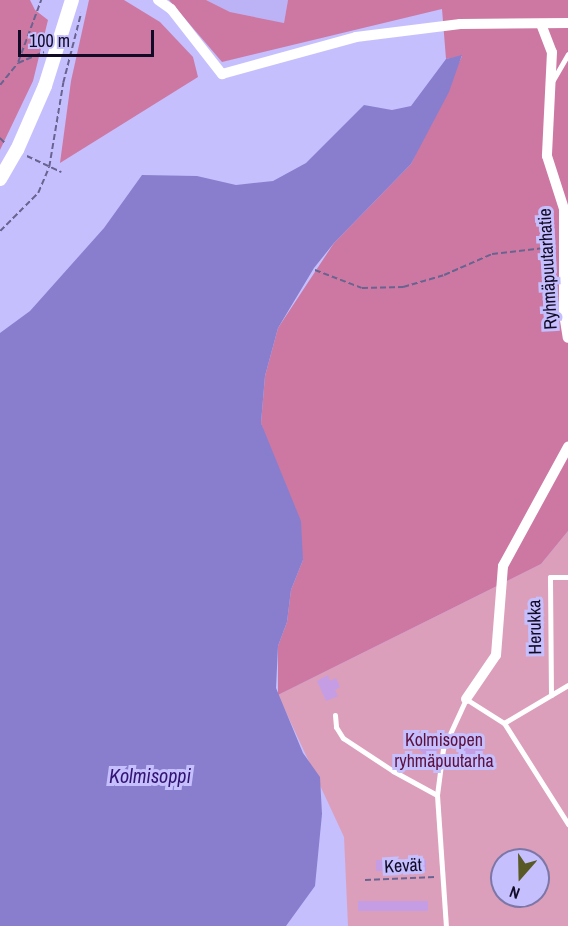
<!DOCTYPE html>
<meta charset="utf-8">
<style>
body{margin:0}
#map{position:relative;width:568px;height:926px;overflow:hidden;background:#c5bffd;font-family:"Archivo Narrow",sans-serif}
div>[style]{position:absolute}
.built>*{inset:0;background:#bbb3f6}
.green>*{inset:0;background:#db9fbc}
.forest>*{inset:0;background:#cd78a3}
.water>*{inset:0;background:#897ecd}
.building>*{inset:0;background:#c59de5;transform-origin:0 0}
.path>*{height:1.5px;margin-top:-0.75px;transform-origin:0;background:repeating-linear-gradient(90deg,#696390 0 6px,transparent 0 9px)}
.service>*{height:5px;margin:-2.5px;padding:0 2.5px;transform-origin:2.5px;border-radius:2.5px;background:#fff}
.minor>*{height:10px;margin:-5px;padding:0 5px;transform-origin:5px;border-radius:5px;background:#fff}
.secondary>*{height:14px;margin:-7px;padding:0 7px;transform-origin:7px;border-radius:7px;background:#fff}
span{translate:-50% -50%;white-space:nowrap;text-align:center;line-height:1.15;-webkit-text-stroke:6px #c5bffd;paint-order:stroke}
.street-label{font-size:18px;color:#110b27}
.park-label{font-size:18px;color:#5d103e}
.water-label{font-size:20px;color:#331473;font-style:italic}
.north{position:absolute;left:490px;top:848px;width:60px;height:60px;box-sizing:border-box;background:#c5bffd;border:2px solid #7d77a7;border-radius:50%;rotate:200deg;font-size:16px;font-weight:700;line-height:24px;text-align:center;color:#110b27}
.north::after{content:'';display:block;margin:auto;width:21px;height:27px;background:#595926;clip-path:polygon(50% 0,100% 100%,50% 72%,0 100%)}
.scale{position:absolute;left:18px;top:30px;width:136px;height:27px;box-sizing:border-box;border:3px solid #110b27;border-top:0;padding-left:8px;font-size:18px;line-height:21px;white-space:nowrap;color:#110b27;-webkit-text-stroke:4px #c5bffd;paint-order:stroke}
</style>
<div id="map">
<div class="built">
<i style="clip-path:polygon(206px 0,288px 0,284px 23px,230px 12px)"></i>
</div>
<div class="green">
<i style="clip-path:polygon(evenodd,568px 531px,568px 926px,348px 926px,344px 837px,278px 695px,541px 564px,568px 531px,502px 860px,538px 860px,538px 896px,502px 896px,502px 860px)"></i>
</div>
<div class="forest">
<i style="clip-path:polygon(0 0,30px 0,35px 10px,48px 20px,33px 81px,0 150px)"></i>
<i style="clip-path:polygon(89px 0,124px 0,160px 22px,193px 57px,198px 77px,60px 163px,71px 81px)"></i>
<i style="clip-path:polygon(169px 0,206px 0,230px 12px,284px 23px,288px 0,568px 0,568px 531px,541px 564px,278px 695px,278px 646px,287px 622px,291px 590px,303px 560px,261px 423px,265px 376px,278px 328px,334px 243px,411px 164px,462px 56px,446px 59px,442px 9px,222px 62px)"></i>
</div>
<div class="water">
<i style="clip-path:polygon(462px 55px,449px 92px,411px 164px,334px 243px,314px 268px,278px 328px,265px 376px,261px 423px,301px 521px,303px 560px,291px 590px,287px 622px,278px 646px,276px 688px,303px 753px,320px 777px,322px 814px,315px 886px,286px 926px,0 926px,0 333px,30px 311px,104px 228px,142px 175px,197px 176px,236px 185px,273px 181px,306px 163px,364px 105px,392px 110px,411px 106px,446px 59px)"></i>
</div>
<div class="building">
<i style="clip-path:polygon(328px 675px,330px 681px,336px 678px,340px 687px,335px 690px,338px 696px,326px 701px,317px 681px)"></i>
<i style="clip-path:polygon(472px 737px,485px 748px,471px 765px,466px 761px,460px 768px,451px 761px)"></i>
<i style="left:426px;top:740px;width:16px;height:12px;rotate:40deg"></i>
<i style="left:426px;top:860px;width:11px;height:50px;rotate:90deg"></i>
<i style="left:428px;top:901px;width:10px;height:70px;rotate:90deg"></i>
</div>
<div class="path">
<i style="left:18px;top:62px;width:66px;rotate:-69.6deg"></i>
<i style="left:0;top:85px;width:28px;rotate:-51deg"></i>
<i style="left:18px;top:63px;width:28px;rotate:-23deg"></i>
<i style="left:0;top:138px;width:8px;rotate:45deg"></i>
<i style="left:27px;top:156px;width:38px;rotate:25deg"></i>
<i style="left:0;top:231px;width:54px;rotate:-45deg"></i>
<i style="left:38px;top:193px;width:28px;rotate:-67deg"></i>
<i style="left:49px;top:167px;width:85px;rotate:-80.5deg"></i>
<i style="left:63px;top:83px;width:72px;rotate:-75.6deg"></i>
<i style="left:315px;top:270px;width:50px;rotate:21deg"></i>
<i style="left:362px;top:288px;width:41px;rotate:-1.4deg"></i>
<i style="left:403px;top:287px;width:43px;rotate:-16.3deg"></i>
<i style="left:444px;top:275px;width:52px;rotate:-23.6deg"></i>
<i style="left:492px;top:254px;width:61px;rotate:-6.5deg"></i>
<i style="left:365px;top:880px;width:70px;rotate:-2.5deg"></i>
</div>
<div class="service">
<i style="left:553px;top:80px;width:30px;rotate:-60deg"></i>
<i style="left:551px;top:695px;width:118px;rotate:-90.5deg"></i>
<i style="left:550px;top:577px;width:18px"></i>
<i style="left:335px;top:715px;width:12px;rotate:85deg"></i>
<i style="left:336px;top:727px;width:13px;rotate:58deg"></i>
<i style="left:343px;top:738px;width:60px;rotate:33.4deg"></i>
<i style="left:393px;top:771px;width:50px;rotate:28.6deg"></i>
<i style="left:437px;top:795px;width:131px;rotate:86.1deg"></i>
<i style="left:504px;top:723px;width:74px;rotate:-30.7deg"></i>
<i style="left:437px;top:795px;width:46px;rotate:-82.6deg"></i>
<i style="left:443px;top:749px;width:55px;rotate:-65.3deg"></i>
<i style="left:466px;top:699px;width:45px;rotate:32.3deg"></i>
<i style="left:504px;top:723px;width:120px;rotate:57.6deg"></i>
</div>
<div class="minor">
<i style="left:158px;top:0;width:16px;rotate:35deg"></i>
<i style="left:171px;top:9px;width:83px;rotate:51.9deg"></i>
<i style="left:222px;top:74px;width:139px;rotate:-15.4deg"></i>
<i style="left:356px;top:37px;width:105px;rotate:-7.1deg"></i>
<i style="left:460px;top:24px;width:108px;rotate:-0.5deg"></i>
<i style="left:541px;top:24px;width:30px;rotate:69deg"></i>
<i style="left:552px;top:52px;width:104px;rotate:92.8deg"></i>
<i style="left:547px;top:156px;width:56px;rotate:72.2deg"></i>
<i style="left:564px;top:209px;width:105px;rotate:90deg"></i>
<i style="left:564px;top:314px;width:24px;rotate:81deg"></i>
<i style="left:466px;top:699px;width:53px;rotate:-55.7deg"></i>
<i style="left:496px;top:655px;width:89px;rotate:-85.5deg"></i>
<i style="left:503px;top:566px;width:136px;rotate:-61.4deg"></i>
</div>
<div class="secondary">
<i style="left:0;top:179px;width:34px;rotate:-60deg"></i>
<i style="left:17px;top:150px;width:70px;rotate:-66.4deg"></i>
<i style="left:45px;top:86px;width:90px;rotate:-72.6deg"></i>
</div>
<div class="street-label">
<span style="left:548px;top:269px;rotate:-93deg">Ryhmäpuutarhatie</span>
<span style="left:535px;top:627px;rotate:-91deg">Herukka</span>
<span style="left:403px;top:866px;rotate:-3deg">Kevät</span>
</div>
<div class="park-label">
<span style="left:444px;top:751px">Kolmisopen<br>ryhmäpuutarha</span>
</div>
<div class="water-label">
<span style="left:150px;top:775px">Kolmisoppi</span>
</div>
<div class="north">N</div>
<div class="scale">100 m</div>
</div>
